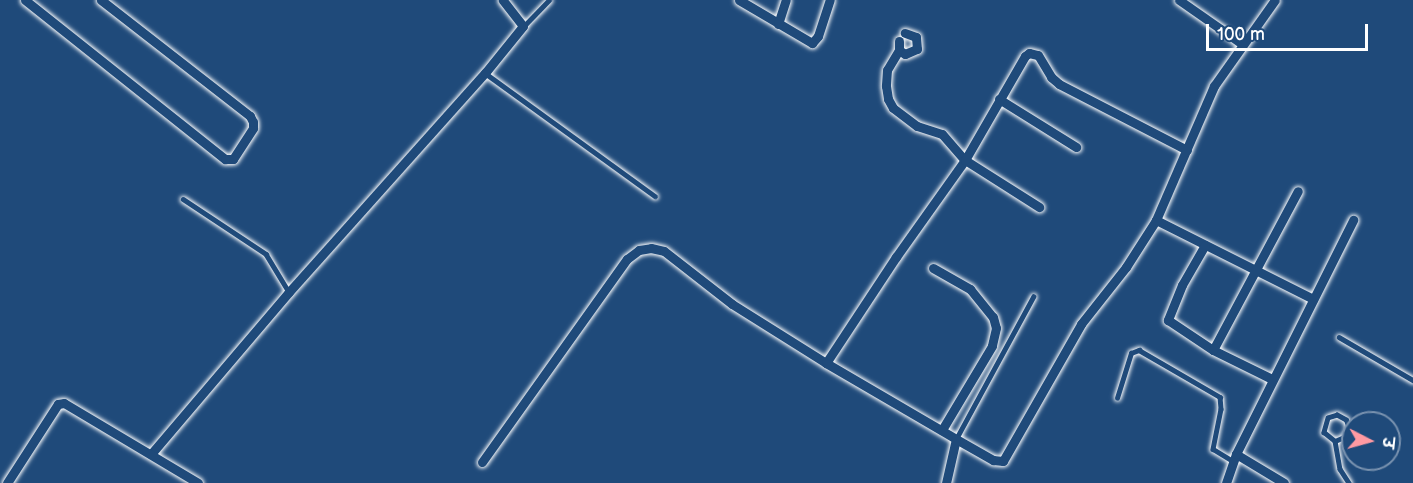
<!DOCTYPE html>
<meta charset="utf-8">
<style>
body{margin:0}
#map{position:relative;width:1413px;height:483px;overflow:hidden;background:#1f4a7a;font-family:"Balsamiq Sans","Playpen Sans Deva",sans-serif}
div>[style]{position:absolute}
.roads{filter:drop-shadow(0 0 2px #fff) drop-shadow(0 0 2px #fff)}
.lane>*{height:4.5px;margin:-2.25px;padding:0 2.25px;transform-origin:2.25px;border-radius:2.25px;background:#1f4a7a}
.street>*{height:9px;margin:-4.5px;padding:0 4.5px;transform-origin:4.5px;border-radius:4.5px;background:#1f4a7a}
span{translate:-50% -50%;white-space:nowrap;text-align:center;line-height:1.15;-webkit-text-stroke:5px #1f4a7a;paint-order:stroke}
.north{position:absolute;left:1341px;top:411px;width:60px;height:60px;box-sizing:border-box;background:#1f4a7a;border:2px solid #7992af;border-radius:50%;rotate:96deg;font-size:16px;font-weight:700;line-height:24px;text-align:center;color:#fff}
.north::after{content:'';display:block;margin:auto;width:21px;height:27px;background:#ff9aa2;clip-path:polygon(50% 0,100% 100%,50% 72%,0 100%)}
.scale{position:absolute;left:1206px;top:24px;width:162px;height:27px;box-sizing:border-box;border:3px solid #fff;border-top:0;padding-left:8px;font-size:18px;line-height:21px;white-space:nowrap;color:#fff;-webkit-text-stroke:4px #1f4a7a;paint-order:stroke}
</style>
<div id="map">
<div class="roads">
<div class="lane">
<i style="left:524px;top:26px;width:36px;rotate:-46deg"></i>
<i style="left:485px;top:73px;width:210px;rotate:35.9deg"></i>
<i style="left:183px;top:199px;width:100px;rotate:33.5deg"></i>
<i style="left:266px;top:254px;width:44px;rotate:58.8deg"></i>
<i style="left:1339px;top:337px;width:86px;rotate:30.2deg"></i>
<i style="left:1117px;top:398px;width:47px;rotate:-72.7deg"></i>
<i style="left:1131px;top:353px;width:9px;rotate:-21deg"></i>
<i style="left:1139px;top:350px;width:94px;rotate:30.1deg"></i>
<i style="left:1220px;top:397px;width:12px;rotate:85deg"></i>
<i style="left:1221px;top:409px;width:41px;rotate:101.3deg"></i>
<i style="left:1213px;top:449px;width:23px;rotate:31deg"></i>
<i style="left:956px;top:439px;width:162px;rotate:-61.5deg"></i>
<i style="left:1335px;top:441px;width:10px;rotate:-24deg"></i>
<i style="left:1344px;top:437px;width:9px;rotate:-58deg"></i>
<i style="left:1349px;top:429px;width:9px;rotate:-108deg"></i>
<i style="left:1346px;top:420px;width:10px;rotate:-151deg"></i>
<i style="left:1337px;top:415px;width:9px;rotate:162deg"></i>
<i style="left:1328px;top:418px;width:15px;rotate:106deg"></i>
<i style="left:1324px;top:432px;width:14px;rotate:39deg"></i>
<i style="left:1335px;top:441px;width:28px;rotate:80deg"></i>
<i style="left:1340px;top:469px;width:17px;rotate:57deg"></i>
</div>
<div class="street">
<i style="left:25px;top:0;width:256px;rotate:38.5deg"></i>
<i style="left:225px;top:159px;width:8px"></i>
<i style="left:233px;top:159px;width:37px;rotate:-57deg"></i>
<i style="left:253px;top:128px;width:6px;rotate:-90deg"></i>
<i style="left:253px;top:122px;width:7px;rotate:-117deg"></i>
<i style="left:250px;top:116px;width:189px;rotate:-142.1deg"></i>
<i style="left:739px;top:0;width:85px;rotate:30.5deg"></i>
<i style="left:812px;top:43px;width:9px;rotate:-49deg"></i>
<i style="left:818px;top:36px;width:38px;rotate:-72deg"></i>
<i style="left:1179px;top:0;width:77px;rotate:34.9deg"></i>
<i style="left:778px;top:24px;width:25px;rotate:-72deg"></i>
<i style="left:899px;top:41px;width:9px;rotate:90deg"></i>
<i style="left:899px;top:50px;width:23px;rotate:121deg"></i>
<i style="left:887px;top:70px;width:16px;rotate:94deg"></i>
<i style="left:886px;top:86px;width:13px;rotate:81deg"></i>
<i style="left:888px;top:99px;width:10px;rotate:61deg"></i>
<i style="left:893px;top:108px;width:30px;rotate:37deg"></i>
<i style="left:917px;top:126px;width:26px;rotate:18deg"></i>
<i style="left:942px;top:134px;width:35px;rotate:49deg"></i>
<i style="left:965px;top:160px;width:88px;rotate:32.4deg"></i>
<i style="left:899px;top:50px;width:7px;rotate:34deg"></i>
<i style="left:905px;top:54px;width:13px;rotate:-23deg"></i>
<i style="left:917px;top:49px;width:12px;rotate:-95deg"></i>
<i style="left:916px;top:37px;width:12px;rotate:-160deg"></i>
<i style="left:999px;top:99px;width:91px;rotate:31.9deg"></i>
<i style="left:1156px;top:220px;width:176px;rotate:26.7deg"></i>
<i style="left:1205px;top:245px;width:46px;rotate:119.9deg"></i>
<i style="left:1182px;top:285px;width:38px;rotate:112deg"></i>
<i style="left:1168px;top:320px;width:54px;rotate:33.7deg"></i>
<i style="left:1213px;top:350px;width:66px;rotate:26.2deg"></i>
<i style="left:933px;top:268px;width:43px;rotate:29.6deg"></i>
<i style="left:970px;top:289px;width:36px;rotate:51deg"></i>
<i style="left:993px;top:317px;width:11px;rotate:75deg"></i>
<i style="left:996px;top:328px;width:18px;rotate:103deg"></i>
<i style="left:992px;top:346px;width:98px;rotate:120.8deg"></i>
<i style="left:1213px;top:350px;width:180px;rotate:-61.9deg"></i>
<i style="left:826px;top:363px;width:127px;rotate:-56.6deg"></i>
<i style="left:896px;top:257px;width:119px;rotate:-54.6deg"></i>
<i style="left:965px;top:160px;width:120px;rotate:-60deg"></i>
<i style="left:1025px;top:56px;width:5px;rotate:-37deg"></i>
<i style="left:1029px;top:53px;width:9px;rotate:13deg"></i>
<i style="left:1038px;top:55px;width:26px;rotate:59deg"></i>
<i style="left:1051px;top:77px;width:11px;rotate:41deg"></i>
<i style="left:1059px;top:84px;width:144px;rotate:27.3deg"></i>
<i style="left:151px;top:454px;width:213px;rotate:-49.6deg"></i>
<i style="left:289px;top:292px;width:294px;rotate:-48.2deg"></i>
<i style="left:485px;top:73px;width:60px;rotate:-51deg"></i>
<i style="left:523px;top:26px;width:33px;rotate:-128deg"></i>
<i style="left:1236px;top:454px;width:56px;rotate:31.1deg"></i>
<i style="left:482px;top:462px;width:249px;rotate:-54.5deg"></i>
<i style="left:627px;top:259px;width:15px;rotate:-37deg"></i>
<i style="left:639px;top:250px;width:12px;rotate:-9deg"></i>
<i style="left:651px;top:248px;width:13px;rotate:13deg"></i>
<i style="left:664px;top:251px;width:86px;rotate:37.9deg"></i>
<i style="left:732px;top:304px;width:111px;rotate:32.1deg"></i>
<i style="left:826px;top:363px;width:151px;rotate:30.3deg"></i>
<i style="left:956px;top:439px;width:43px;rotate:29.6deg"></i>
<i style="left:993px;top:460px;width:10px;rotate:6deg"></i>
<i style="left:1003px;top:461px;width:158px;rotate:-60.3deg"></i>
<i style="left:1081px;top:324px;width:73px;rotate:-51.7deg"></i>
<i style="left:1126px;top:267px;width:56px;rotate:-57.4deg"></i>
<i style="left:1156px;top:220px;width:146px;rotate:-66.6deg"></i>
<i style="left:1214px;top:86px;width:105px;rotate:-54.7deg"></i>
<i style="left:7px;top:483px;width:94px;rotate:-57.2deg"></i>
<i style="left:58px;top:404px;width:6px;rotate:-9deg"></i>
<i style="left:64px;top:403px;width:156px;rotate:30.8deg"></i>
<i style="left:946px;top:483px;width:45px;rotate:-77.2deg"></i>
<i style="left:1226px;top:483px;width:31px;rotate:-71deg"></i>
<i style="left:1236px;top:454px;width:262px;rotate:-63.4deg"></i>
</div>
</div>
<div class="north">उ</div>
<div class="scale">100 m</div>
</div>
